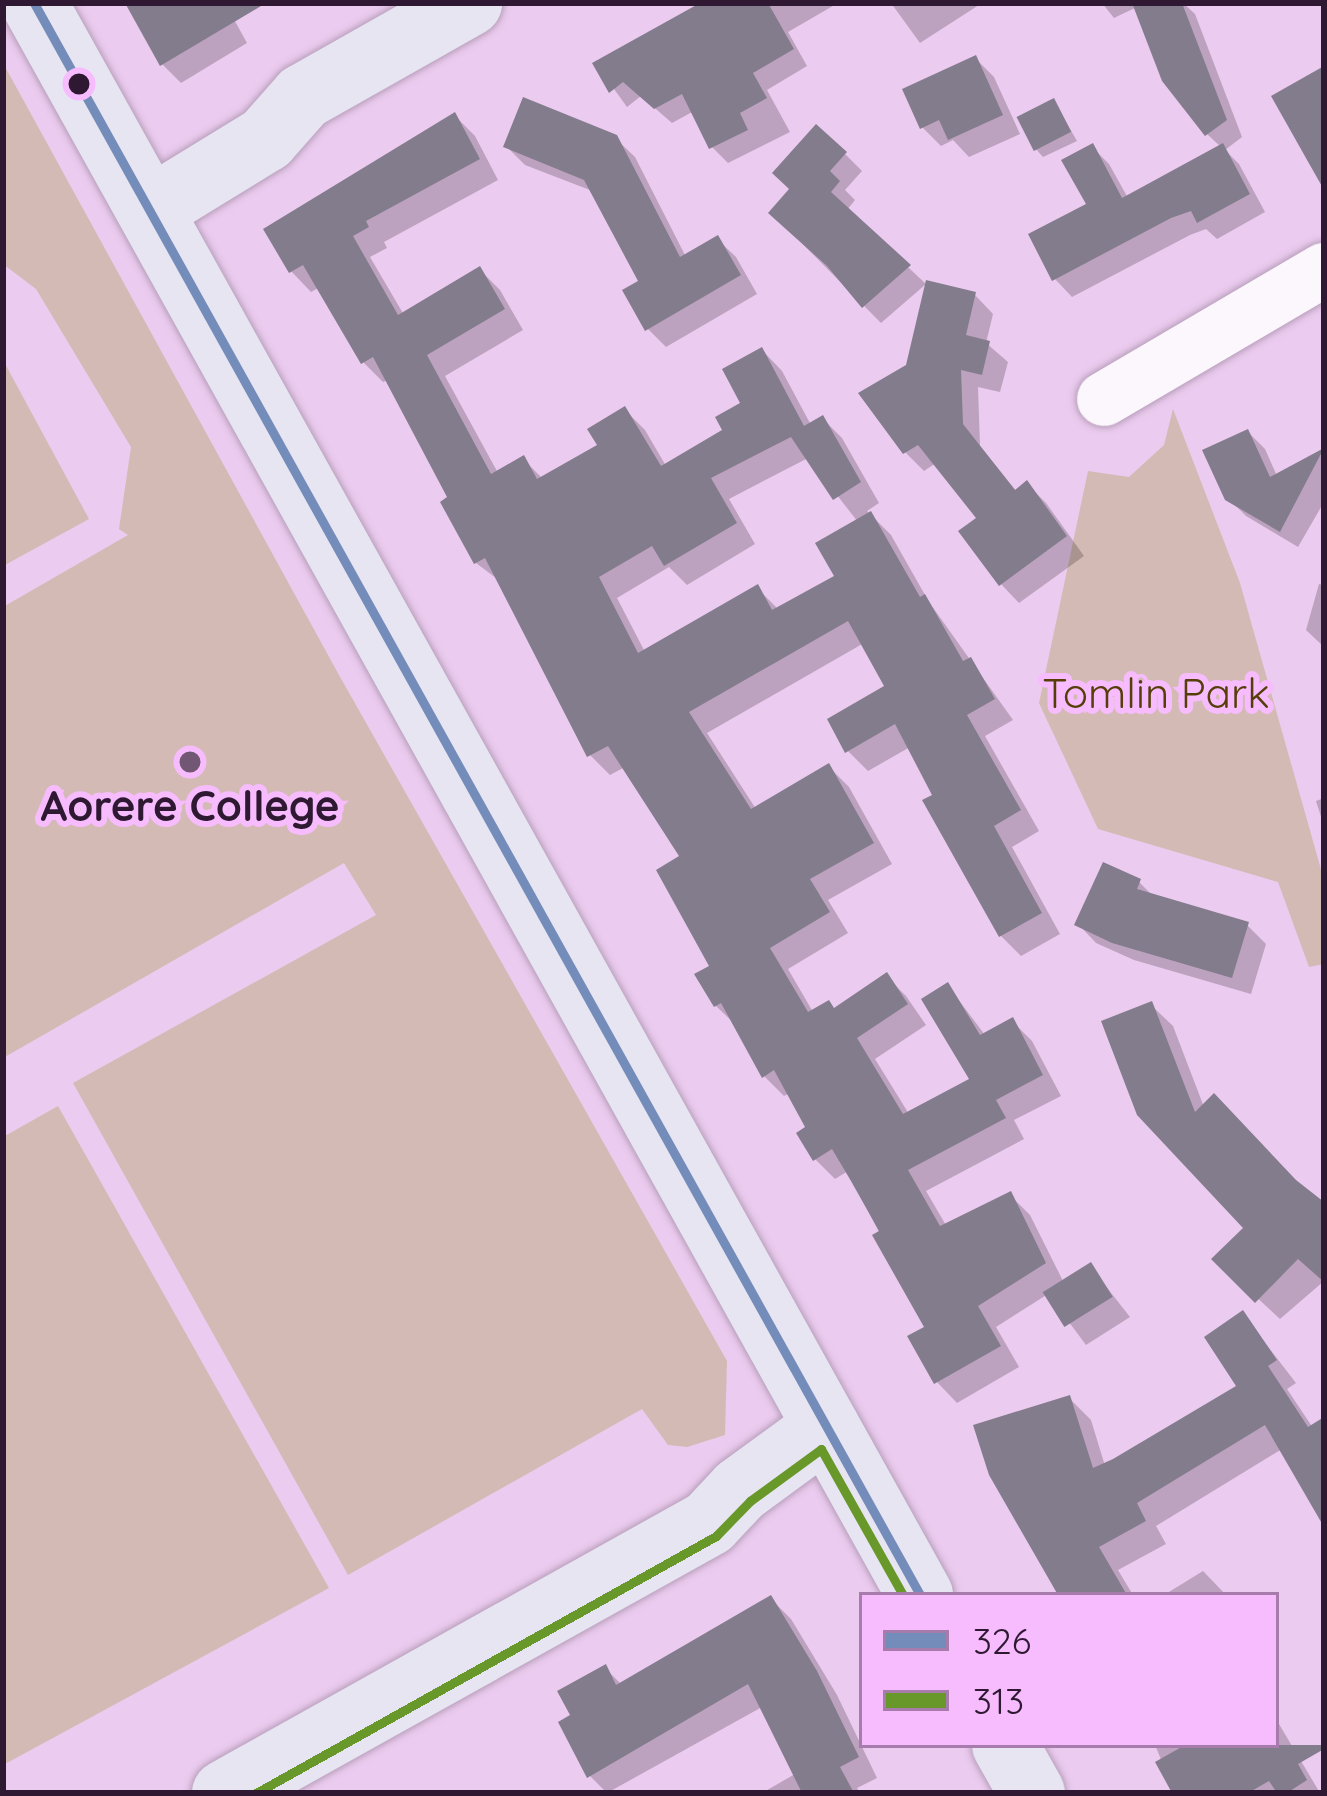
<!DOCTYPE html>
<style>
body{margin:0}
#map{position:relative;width:1327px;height:1796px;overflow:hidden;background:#ebcbef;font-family:Quicksand,sans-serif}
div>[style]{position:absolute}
.green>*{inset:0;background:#d4bab5}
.shadow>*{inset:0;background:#0003}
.building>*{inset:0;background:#837c8d;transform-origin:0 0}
.roads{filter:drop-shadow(0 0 3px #b89fbb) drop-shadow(0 0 3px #b89fbb)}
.minor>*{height:54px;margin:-27px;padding:0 27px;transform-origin:27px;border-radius:27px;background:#fcf7fd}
.major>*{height:66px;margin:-33px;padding:0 33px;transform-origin:33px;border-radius:33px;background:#e7e5f2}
.bus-1>*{height:9px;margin:-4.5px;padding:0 4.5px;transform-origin:4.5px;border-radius:4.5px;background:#748cb9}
.bus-2>*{height:9px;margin:-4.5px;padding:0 4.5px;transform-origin:4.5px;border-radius:4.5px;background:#68972a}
.dots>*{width:33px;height:33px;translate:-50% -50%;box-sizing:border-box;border:6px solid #f7bcfe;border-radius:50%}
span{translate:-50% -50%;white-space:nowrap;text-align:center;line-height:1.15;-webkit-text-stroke:12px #f7bcfe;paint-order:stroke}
.park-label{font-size:42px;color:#553e08}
.poi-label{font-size:42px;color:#2f1932;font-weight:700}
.frame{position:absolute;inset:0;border:6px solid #2f1932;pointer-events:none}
.legend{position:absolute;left:859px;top:1592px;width:420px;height:156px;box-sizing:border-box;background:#f7bcfe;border:3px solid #a77bac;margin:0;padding:15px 21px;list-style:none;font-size:36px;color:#2f1932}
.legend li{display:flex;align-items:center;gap:24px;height:60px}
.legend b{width:60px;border:3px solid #a77bac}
</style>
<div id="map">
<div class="green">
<i style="clip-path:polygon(3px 63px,339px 675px,727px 1361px,725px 1435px,687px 1447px,668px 1445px,642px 1409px,348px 1575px,73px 1083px,376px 915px,344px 863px,3px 1058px,3px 607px,128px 535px,119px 529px,131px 447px,36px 289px,3px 264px)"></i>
<i style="clip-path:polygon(3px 360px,89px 519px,3px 566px)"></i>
<i style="clip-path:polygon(1173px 409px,1240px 583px,1324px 880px,1324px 964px,1309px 967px,1278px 882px,1098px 829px,1039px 703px,1088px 471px,1129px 477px,1164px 445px)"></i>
<i style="clip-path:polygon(58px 1106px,329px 1588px,5px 1764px,3px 1137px)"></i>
</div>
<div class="shadow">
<i style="clip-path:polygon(129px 3px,225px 3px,247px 43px,181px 83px,162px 64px)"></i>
<i style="clip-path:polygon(709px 3px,838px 3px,788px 32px,807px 66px,767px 90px,790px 132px,728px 163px,712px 147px,694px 111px,672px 123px,641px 96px,627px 107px,596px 64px)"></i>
<i style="clip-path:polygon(891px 3px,982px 3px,920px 43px)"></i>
<i style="clip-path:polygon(1102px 3px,1138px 3px,1139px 6px,1114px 18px)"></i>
<i style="clip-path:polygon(1164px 3px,1183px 3px,1195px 14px,1242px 137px,1225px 150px,1239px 164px,1265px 212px,1217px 239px,1206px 229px,1190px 235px,1072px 297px,1055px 279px,1090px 205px,1092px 147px,1109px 164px,1128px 198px,1221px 147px,1207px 134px)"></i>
<i style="clip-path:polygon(976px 59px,994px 77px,1020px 134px,969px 157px,953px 140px,941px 146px,922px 127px)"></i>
<i style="clip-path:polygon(1054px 101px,1077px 141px,1043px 157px,1035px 148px)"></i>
<i style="clip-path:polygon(evenodd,455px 116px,475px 136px,498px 180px,384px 242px,387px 248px,370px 257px,404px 315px,480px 270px,500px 290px,523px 330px,445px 376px,498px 473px,523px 459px,543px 479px,601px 446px,625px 410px,645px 430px,666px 466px,726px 431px,744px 404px,762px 350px,782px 371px,811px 425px,822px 418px,842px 438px,879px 503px,867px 511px,891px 535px,929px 602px,1013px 720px,985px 736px,1039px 831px,1012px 847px,1060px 934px,1021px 956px,1001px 936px,910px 747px,868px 771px,848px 751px,888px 687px,864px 643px,707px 733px,756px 809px,829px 767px,849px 787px,892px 864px,828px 900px,848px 933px,788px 969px,813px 1012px,836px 1011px,886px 976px,906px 996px,926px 1025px,875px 1059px,909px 1114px,973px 1080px,948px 986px,985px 1035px,1012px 1021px,1032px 1041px,1061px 1096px,1014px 1120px,1024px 1139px,926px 1191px,947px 1227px,1010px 1195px,1030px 1215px,1064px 1283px,1090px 1266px,1130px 1317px,1086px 1345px,1048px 1294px,996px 1327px,1019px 1367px,957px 1403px,937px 1382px,928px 1328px,848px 1171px,835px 1179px,815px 1159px,809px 1128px,790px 1093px,784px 1096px,764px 1076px,738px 1027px,716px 1006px,713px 967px,683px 857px,625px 767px,610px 775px,590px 755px,500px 581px,476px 563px,451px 499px,388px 380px,383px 382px,363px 362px,320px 287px,311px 292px,291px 271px,455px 116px,808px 458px,858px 522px,838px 578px,779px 610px,757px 588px,645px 652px,617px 598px,669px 567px,687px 585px,755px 544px,729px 499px,808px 458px)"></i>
<i style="clip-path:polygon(615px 138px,635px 157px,686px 257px,717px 239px,736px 257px,757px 294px,666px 347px,648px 329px,642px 282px,595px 192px,525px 165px,506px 146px)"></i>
<i style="clip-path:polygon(845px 154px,862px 171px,845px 190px,855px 200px,847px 210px,926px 284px,881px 323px,772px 213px)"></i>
<i style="clip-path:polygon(975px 295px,993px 314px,986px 343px,1008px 362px,1000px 392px,978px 387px,980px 446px,1017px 492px,1027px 484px,1046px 503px,1084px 556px,1019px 603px,1001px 584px,980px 519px,936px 463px,924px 471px,905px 452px,908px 367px)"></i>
<i style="clip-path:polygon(1248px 432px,1265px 449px,1277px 476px,1324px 451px,1324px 502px,1298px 547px,1246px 516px,1228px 498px)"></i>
<i style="clip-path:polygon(1319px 584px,1324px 585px,1324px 647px,1306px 630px)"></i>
<i style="clip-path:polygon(1324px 798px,1324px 826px,1316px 801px)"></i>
<i style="clip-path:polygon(1139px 882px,1155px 898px,1247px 925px,1266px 944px,1251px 994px,1134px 960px,1096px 943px,1078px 924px)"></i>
<i style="clip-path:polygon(1151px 1005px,1173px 1026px,1204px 1107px,1324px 1208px,1324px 1281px,1280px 1319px,1215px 1259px,1248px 1228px,1139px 1114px)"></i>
<i style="clip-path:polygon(1243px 1314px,1296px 1383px,1287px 1389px,1313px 1428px,1324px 1424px,1324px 1521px,1282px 1449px,1156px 1526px,1166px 1544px,1118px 1570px,1133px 1595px,1059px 1595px,1069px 1398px,1091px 1420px,1105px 1466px,1241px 1386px)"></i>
<i style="clip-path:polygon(1203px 1571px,1226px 1595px,1164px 1595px)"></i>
<i style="clip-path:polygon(771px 1599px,791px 1619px,837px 1695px,877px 1778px,857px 1788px,860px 1793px,762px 1793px,795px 1774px,762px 1707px,607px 1793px,590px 1776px,574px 1716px,605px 1668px,622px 1685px)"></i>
<i style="clip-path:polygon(1276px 1719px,1320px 1793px,1175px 1793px,1155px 1745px,1276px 1745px)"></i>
</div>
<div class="building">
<i style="clip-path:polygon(125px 3px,266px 3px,160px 66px)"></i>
<i style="clip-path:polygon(700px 3px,768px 3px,794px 49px,753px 73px,767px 98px,740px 113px,748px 130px,709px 149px,682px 94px,654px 109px,623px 82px,609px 93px,592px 63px)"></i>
<i style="clip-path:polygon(1132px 3px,1182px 3px,1227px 120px,1205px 136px,1162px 81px)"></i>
<i style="clip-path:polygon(976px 55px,1003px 115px,948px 140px,939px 120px,920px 129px,902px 89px)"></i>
<i style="clip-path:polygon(1324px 66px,1324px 190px,1271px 96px)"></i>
<i style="clip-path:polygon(523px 97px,617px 135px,680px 257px,718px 235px,741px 275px,645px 331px,622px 290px,638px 281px,584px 180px,503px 147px)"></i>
<i style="left:1054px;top:98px;width:38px;height:42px;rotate:63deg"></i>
<i style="clip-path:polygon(455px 112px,480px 159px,366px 221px,369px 227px,353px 236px,398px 315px,480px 266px,505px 309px,427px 355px,491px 474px,524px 455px,537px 479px,597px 445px,587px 429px,625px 406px,661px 466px,722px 430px,715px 417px,740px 403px,722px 369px,762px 347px,804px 426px,823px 415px,861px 482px,833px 500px,791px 437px,711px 478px,737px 523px,664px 566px,652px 546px,599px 577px,638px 653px,758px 584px,772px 610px,834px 576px,815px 543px,871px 511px,920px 597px,925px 594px,963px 661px,971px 657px,995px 699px,967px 715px,1021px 810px,994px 826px,1042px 913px,999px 937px,922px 800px,932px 795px,895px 724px,845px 753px,827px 719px,884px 686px,848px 621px,689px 712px,751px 809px,829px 763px,874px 843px,810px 879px,830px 912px,770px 948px,808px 1012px,829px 1000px,834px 1008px,887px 972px,908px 1004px,857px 1038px,903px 1114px,969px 1079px,921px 999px,948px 982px,980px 1035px,1013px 1017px,1043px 1075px,996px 1100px,1006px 1118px,908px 1170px,940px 1226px,1011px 1191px,1046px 1263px,978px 1306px,1001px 1346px,934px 1384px,907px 1336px,924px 1327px,872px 1235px,879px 1231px,851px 1181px,832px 1149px,813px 1161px,796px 1133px,805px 1127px,774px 1070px,762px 1078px,721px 1003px,714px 1007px,694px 974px,709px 966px,656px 870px,679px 856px,608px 746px,587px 757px,485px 558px,474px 564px,440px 502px,447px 497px,373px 357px,361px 364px,303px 265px,289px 273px,263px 229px)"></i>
<i style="clip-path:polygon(816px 124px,847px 152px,830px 171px,840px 181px,831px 192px,911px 265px,862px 308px,827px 266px,768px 213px,789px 189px,772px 173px)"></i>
<i style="clip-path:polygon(1093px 143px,1122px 198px,1223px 143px,1250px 194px,1197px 223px,1191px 211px,1171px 218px,1052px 281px,1028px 234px,1086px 204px,1061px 160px)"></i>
<i style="clip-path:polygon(926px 280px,976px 292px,966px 335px,990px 341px,982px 375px,961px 370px,963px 424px,1015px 490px,1027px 480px,1067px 536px,999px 586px,958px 531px,976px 518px,918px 445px,903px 454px,858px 393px,906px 365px)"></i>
<i style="clip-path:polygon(1248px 429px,1270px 477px,1324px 448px,1280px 532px,1225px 500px,1202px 450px)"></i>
<i style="clip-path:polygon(1103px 862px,1141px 879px,1137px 889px,1249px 922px,1232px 978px,1112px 943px,1074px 925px)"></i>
<i style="clip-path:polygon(1152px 1001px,1195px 1112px,1214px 1093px,1296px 1180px,1324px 1202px,1324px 1282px,1298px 1259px,1255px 1303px,1211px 1259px,1243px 1228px,1137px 1115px,1101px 1021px)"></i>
<i style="left:1091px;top:1262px;width:41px;height:57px;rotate:58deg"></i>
<i style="clip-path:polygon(1243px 1310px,1277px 1360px,1268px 1366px,1308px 1427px,1324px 1417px,1324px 1527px,1265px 1425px,1137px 1503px,1146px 1521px,1099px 1547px,1127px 1595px,1058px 1595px,989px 1475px,973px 1425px,1070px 1395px,1093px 1468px,1113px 1459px,1236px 1386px,1204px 1337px)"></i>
<i style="clip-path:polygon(771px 1595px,817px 1671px,859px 1757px,840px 1767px,854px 1793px,802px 1793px,748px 1684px,587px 1778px,558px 1722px,570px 1715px,557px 1691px,606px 1664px,616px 1685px)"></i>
<i style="clip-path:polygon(1185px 1745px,1324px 1745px,1324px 1749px,1298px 1764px,1307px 1780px,1287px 1793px,1277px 1793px,1269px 1781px,1248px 1793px,1172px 1793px,1155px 1762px)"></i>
</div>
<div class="roads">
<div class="minor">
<i style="left:1104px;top:399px;width:255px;rotate:-30.4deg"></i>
</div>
<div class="major">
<i style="left:34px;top:3px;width:1822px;rotate:60.9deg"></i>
<i style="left:150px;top:210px;width:136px;rotate:-31.5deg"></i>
<i style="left:266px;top:139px;width:56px;rotate:-48.6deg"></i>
<i style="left:303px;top:97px;width:191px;rotate:-29.5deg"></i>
<i style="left:1005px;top:1745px;width:55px;rotate:60.6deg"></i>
<i style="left:225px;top:1793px;width:554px;rotate:-29.16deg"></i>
<i style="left:709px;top:1523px;width:45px;rotate:-46.8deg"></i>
<i style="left:740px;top:1490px;width:107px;rotate:-36.2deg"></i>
</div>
</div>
<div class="bus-1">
<i style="left:34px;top:3px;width:1822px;rotate:60.9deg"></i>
</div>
<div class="bus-2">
<i style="left:256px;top:1793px;width:527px;rotate:-29.19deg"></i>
<i style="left:716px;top:1536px;width:49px;rotate:-45.8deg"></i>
<i style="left:750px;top:1501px;width:88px;rotate:-36.2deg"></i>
<i style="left:821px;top:1449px;width:167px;rotate:60.7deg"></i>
</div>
<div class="dots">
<i style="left:79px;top:84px;background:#2f1932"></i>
<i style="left:190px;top:762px;background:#715774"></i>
</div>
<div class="park-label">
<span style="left:1156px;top:693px">Tomlin Park</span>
</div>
<div class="poi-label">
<span style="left:190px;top:806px">Aorere College</span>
</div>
<div class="frame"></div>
<ul class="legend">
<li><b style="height:15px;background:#748cb9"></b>326</li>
<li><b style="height:15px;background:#68972a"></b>313</li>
</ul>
</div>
